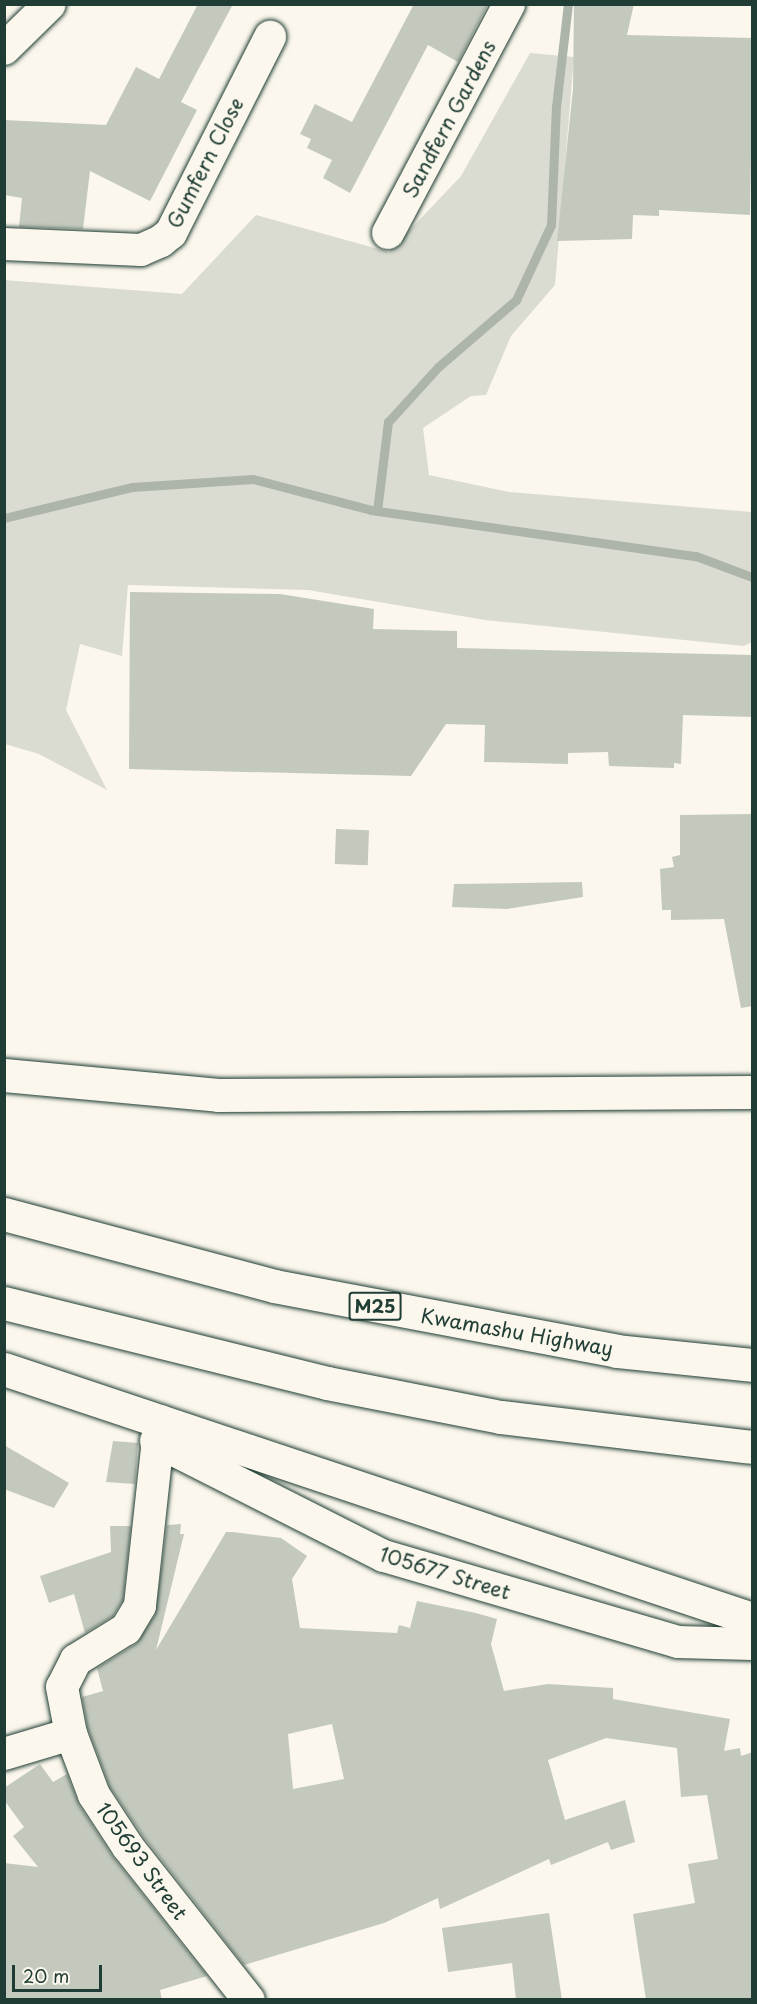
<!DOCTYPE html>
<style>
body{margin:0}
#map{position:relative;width:757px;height:2004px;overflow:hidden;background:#fbf7ec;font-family:"Playpen Sans",sans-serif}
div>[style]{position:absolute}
.green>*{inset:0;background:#dbdcd1}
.stream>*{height:9px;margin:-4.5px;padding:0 4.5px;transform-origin:4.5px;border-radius:4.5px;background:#adb4aa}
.building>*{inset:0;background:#c4c9be;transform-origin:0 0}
.roads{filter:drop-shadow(0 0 2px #1f3d34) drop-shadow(0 0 2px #1f3d34)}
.minor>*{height:32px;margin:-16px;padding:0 16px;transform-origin:16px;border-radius:16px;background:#fbf7ec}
.major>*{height:33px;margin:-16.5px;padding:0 16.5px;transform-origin:16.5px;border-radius:16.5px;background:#fbf7ec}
span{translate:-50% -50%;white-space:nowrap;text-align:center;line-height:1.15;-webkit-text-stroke:4.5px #fbf7ec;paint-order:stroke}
.shield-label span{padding:2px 4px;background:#fbf7ec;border:2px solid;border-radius:4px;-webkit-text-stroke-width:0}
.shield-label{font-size:18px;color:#1f3d34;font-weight:700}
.street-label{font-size:20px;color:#1f3d34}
.frame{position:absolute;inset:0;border:6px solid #1f3d34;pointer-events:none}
.scale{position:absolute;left:12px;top:1965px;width:90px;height:27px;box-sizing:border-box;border:3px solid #1f3d34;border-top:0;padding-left:8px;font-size:18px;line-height:21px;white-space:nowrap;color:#1f3d34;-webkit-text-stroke:4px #fbf7ec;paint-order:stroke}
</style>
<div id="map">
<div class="green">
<i style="clip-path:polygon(530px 53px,574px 57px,555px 285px,511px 336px,486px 395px,471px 396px,423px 428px,429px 475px,509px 492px,752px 512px,752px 642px,744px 646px,485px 620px,308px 590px,128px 585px,122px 656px,80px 644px,66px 710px,107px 790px,39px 754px,5px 744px,4px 280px,182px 294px,256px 215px,389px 252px,461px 176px)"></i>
</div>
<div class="stream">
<i style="left:377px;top:511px;width:90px;rotate:-83deg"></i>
<i style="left:388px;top:422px;width:74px;rotate:-47.7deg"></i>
<i style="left:438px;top:367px;width:103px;rotate:-40.7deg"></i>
<i style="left:516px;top:300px;width:83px;rotate:-65deg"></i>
<i style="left:551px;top:225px;width:118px;rotate:-87.6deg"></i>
<i style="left:556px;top:107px;width:104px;rotate:-83.4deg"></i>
<i style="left:4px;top:518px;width:132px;rotate:-13.6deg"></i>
<i style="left:132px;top:487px;width:121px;rotate:-3.8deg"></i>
<i style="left:253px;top:479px;width:122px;rotate:14.7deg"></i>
<i style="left:371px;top:510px;width:328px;rotate:8.1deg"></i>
<i style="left:696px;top:556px;width:60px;rotate:20.6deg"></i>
</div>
<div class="building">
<i style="clip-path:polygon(198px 4px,233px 4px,181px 102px,197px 110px,150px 201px,90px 171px,83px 229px,19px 227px,22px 198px,4px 195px,4px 120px,106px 125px,136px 67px,159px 79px)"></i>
<i style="clip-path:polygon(414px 4px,488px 4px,458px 62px,428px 45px,350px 193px,323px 178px,332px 160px,307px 148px,311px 139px,300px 134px,315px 104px,352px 122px)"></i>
<i style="clip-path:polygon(574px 4px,634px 4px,627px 35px,753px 38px,750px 215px,659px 210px,659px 216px,633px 215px,632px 239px,557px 241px,573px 89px)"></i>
<i style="clip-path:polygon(130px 592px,280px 594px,374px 609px,373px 629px,457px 631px,457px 648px,753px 655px,753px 717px,683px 715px,681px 764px,674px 763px,674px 768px,609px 766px,608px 752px,568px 753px,568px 764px,484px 762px,485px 725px,446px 724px,411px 776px,129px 769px)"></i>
<i style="clip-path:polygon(753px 814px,753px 1006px,741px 1008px,724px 919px,671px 920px,671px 910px,662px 910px,660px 869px,674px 867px,672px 857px,680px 855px,680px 815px)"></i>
<i style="left:336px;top:829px;width:33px;height:35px;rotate:2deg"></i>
<i style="clip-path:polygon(582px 882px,583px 897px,507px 909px,452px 907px,454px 884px)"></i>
<i style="clip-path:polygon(113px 1441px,138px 1443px,135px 1484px,106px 1482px)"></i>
<i style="clip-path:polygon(4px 1445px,69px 1483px,54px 1508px,4px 1489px)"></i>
<i style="clip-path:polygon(evenodd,181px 1524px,180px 1534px,184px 1534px,156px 1650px,226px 1532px,233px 1532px,281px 1538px,307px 1556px,292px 1579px,300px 1628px,397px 1633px,399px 1625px,410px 1628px,417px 1601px,476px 1613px,497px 1619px,491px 1644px,504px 1691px,548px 1684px,613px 1688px,613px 1699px,730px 1719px,724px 1751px,740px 1748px,741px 1756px,753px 1752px,753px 2000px,646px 2000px,633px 1914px,695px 1903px,688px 1864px,718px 1859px,707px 1795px,681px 1797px,677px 1748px,606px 1738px,548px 1760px,565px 1820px,625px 1800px,635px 1842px,611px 1850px,608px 1842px,551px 1865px,549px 1859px,440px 1909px,438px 1898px,384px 1923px,244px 1965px,143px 1836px,110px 1787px,88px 1729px,82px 1697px,103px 1691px,97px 1668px,136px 1644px,155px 1615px,167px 1525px,181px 1524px,332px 1724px,344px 1779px,293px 1789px,288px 1734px,332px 1724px)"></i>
<i style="clip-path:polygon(110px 1526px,131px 1526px,123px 1600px,113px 1616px,85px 1633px,74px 1594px,49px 1603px,40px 1576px,111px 1552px)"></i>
<i style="clip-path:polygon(40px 1764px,53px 1782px,67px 1774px,79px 1805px,113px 1857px,207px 1976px,160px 1990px,162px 2000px,4px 2000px,4px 1863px,38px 1867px,13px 1836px,24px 1827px,4px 1800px,4px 1788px)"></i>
<i style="clip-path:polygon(549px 1913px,562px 2000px,516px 2000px,512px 1963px,448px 1972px,442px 1928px)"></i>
</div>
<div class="roads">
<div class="minor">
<i style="left:4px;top:49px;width:64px;rotate:-44.4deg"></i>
<i style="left:388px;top:233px;width:259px;rotate:-62.1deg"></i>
<i style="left:4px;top:244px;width:137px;rotate:2.5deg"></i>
<i style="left:141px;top:250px;width:22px;rotate:-24deg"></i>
<i style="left:161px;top:241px;width:13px;rotate:-39deg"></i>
<i style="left:171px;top:233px;width:220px;rotate:-63.2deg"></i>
<i style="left:160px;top:1421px;width:186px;rotate:96.2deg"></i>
<i style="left:140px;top:1606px;width:27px;rotate:121deg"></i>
<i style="left:126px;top:1629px;width:59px;rotate:148.2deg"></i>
<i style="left:76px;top:1660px;width:30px;rotate:117deg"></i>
<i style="left:62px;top:1687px;width:48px;rotate:79.2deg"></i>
<i style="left:71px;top:1734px;width:65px;rotate:69.3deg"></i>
<i style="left:94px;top:1795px;width:62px;rotate:56.8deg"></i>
<i style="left:128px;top:1847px;width:195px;rotate:51.7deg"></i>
<i style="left:156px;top:1441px;width:255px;rotate:26.8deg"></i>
<i style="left:384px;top:1556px;width:306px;rotate:16.3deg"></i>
<i style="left:678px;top:1642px;width:74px;rotate:1.5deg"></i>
<i style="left:4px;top:1754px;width:70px;rotate:-16.6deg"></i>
</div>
<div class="major">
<i style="left:4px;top:1075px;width:215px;rotate:5.3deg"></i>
<i style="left:218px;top:1095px;width:534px;rotate:-0.32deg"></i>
<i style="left:4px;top:1214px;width:279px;rotate:14.9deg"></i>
<i style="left:274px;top:1286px;width:349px;rotate:10.7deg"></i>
<i style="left:617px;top:1351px;width:136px;rotate:5.9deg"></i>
<i style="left:4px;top:1303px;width:333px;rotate:13.9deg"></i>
<i style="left:327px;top:1383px;width:177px;rotate:11.1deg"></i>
<i style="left:501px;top:1417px;width:253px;rotate:6.8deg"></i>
<i style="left:4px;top:1369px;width:789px;rotate:18.48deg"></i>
</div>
</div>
<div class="shield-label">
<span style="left:375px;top:1306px">M25</span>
</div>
<div class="street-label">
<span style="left:449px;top:119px;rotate:-62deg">Sandfern Gardens</span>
<span style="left:205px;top:163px;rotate:-63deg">Gumfern Close</span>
<span style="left:517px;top:1332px;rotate:10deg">Kwamashu Highway</span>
<span style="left:445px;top:1573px;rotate:17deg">105677 Street</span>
<span style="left:142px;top:1861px;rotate:54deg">105693 Street</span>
</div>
<div class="frame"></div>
<div class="scale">20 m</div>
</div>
